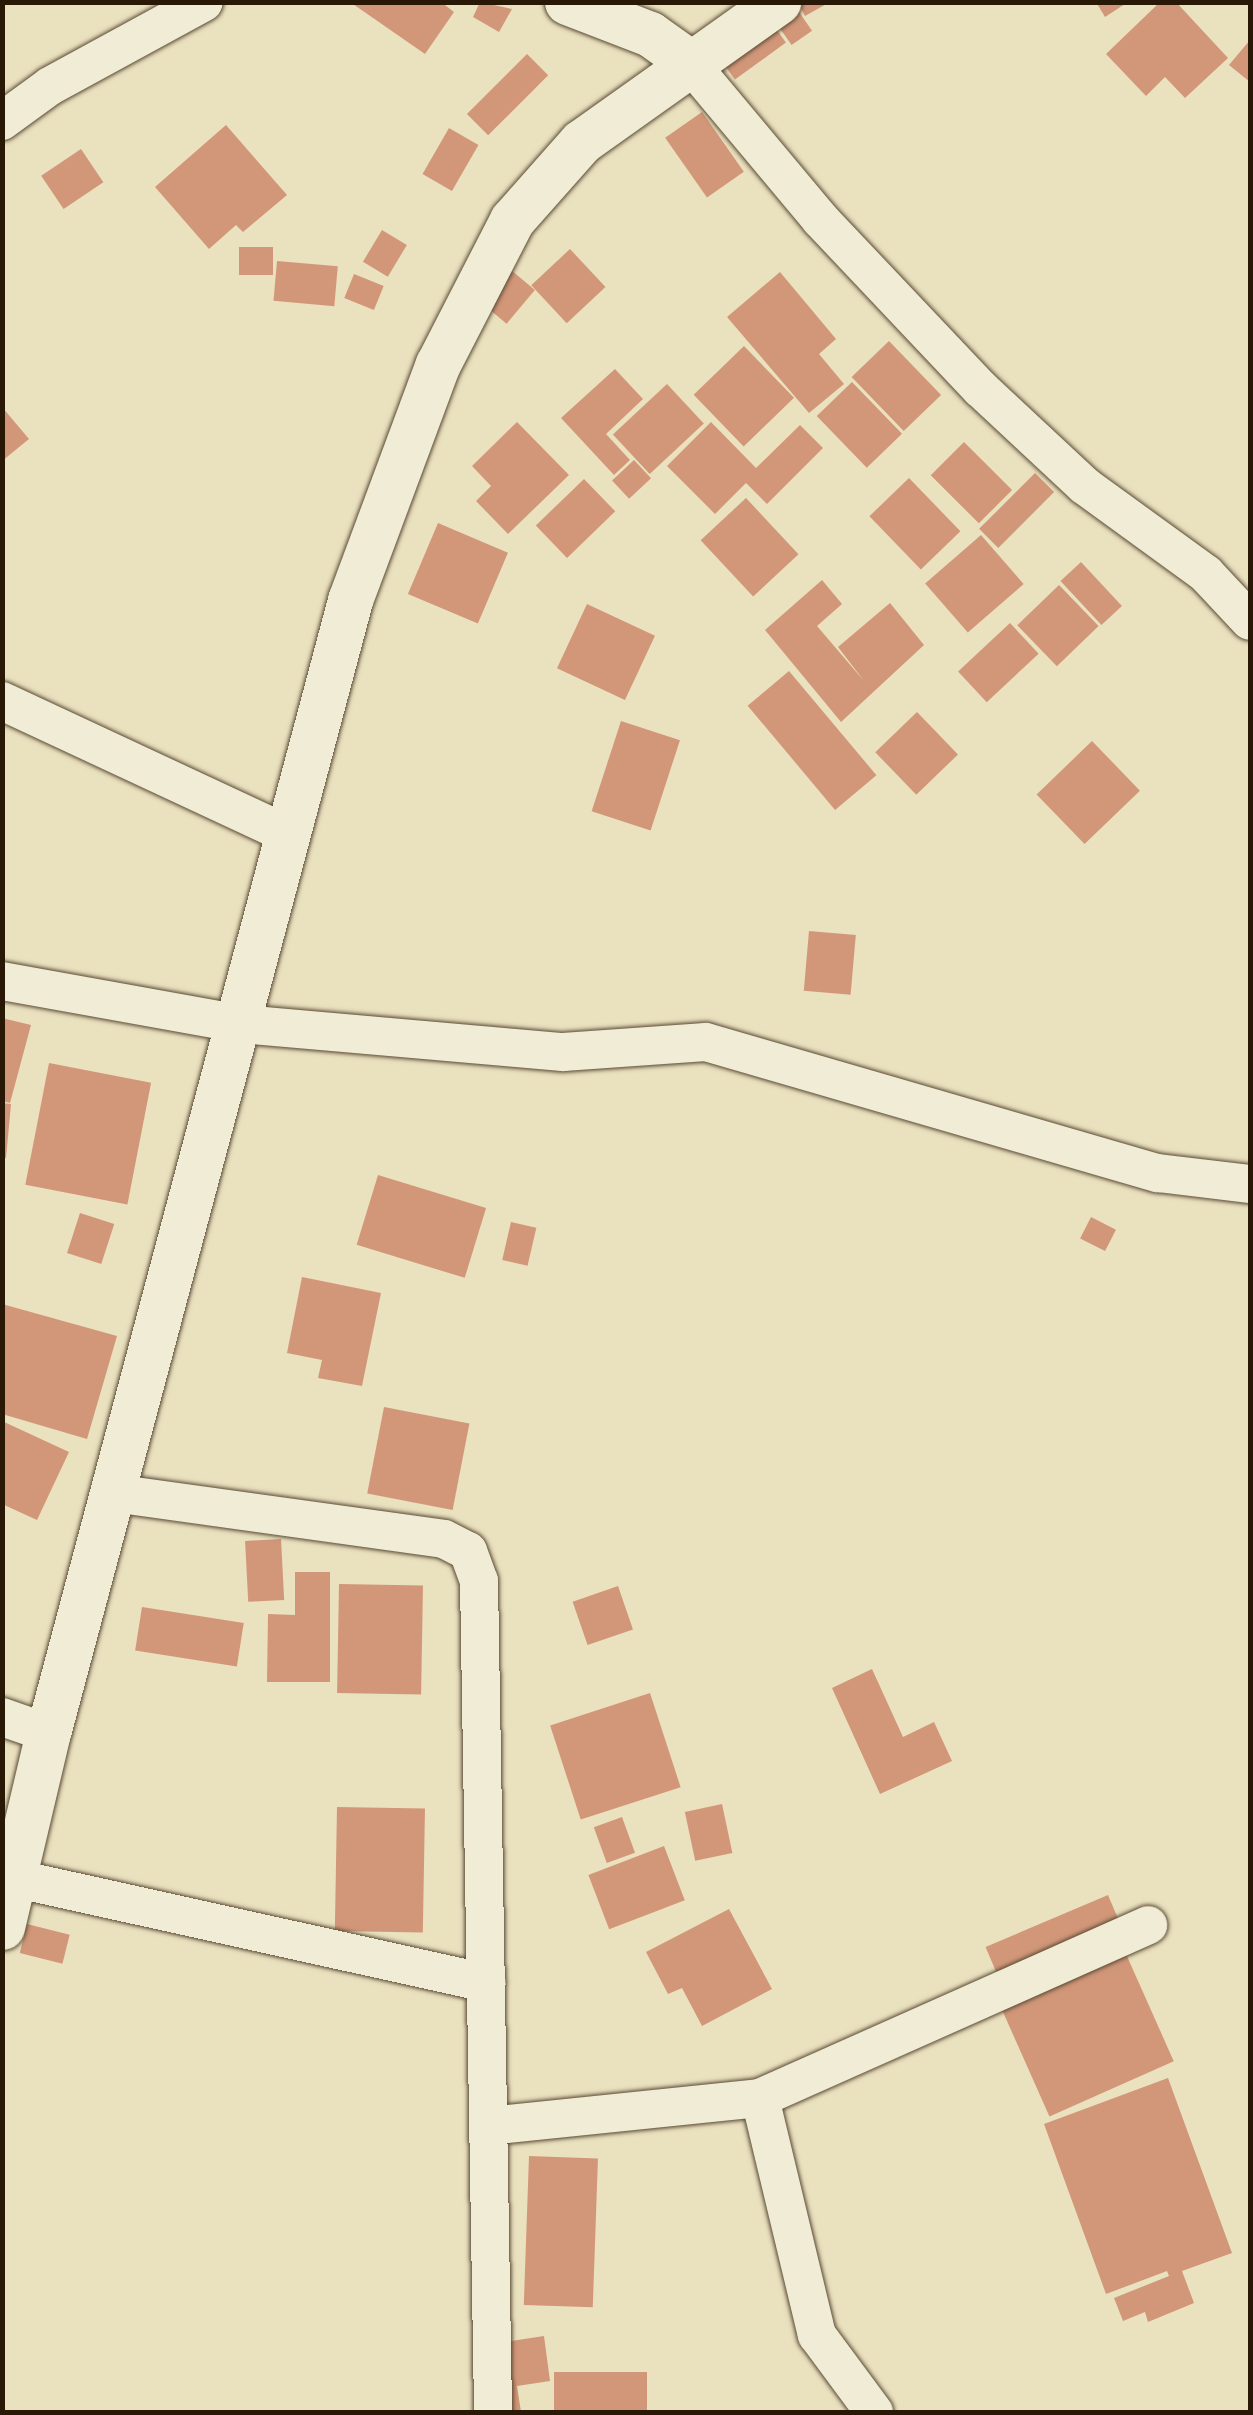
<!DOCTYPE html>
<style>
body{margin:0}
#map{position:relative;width:1253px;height:2415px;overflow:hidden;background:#eae1bf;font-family:"IM FELL English",serif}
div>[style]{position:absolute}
.building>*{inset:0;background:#d29779;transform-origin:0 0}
.roads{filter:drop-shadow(0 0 2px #594a34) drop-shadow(0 0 2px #594a34)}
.minor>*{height:38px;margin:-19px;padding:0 19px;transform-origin:19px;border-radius:19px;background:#f1ecd5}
.tertiary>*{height:45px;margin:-22.5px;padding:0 22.5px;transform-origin:22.5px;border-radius:22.5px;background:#f1ecd5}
span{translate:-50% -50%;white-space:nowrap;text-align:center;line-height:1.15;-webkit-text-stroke:8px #f1ecd5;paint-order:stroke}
.frame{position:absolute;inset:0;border:5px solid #291806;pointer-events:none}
</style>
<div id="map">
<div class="building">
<i style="clip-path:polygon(350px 2px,441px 2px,454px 12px,425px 54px)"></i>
<i style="clip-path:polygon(480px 2px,512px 9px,499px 32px,473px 17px)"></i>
<i style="left:792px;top:2px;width:35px;height:25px;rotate:55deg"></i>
<i style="clip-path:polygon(798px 2px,830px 2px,805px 16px)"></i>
<i style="clip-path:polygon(1096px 2px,1128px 2px,1105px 17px)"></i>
<i style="clip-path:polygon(1160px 2px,1176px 2px,1228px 58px,1185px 98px,1165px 77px,1146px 96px,1106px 54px)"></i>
<i style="left:763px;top:11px;width:39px;height:63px;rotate:54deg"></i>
<i style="clip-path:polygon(1250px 40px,1250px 82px,1229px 65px)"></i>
<i style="left:527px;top:54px;width:30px;height:85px;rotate:45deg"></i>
<i style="left:702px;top:112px;width:73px;height:45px;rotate:55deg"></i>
<i style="clip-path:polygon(226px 125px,287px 195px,243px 232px,236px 225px,209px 249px,155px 187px)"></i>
<i style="left:449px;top:128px;width:34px;height:53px;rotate:30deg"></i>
<i style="left:81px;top:149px;width:40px;height:48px;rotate:56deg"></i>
<i style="left:382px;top:230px;width:29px;height:37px;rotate:31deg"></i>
<i style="left:273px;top:247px;width:28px;height:34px;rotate:90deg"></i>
<i style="left:570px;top:249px;width:52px;height:53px;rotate:47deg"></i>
<i style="left:277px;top:261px;width:61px;height:40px;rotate:5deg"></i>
<i style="left:505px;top:265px;width:39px;height:44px;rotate:40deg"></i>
<i style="clip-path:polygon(780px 272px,836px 339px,819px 354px,844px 384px,809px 413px,727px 317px)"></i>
<i style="left:354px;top:274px;width:32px;height:26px;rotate:22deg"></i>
<i style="left:889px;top:341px;width:75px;height:52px;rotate:46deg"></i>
<i style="left:744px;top:346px;width:72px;height:70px;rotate:46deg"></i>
<i style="clip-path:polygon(615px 369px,643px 399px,606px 434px,630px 460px,614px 475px,561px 418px)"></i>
<i style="left:852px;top:382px;width:72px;height:49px;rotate:46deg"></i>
<i style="left:667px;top:384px;width:54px;height:74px;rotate:47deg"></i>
<i style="clip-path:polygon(2px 407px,29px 439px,2px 461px)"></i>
<i style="clip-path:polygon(517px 422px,569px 475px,508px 534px,476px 501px,491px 486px,472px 466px)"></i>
<i style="clip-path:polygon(711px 422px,756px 468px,800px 425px,823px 448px,767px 504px,746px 483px,715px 514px,667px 466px)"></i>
<i style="left:964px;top:442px;width:68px;height:47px;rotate:45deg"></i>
<i style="left:634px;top:460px;width:25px;height:30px;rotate:47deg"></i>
<i style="left:1035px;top:473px;width:27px;height:79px;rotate:45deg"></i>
<i style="left:909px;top:478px;width:74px;height:55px;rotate:46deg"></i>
<i style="left:584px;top:479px;width:45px;height:67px;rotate:46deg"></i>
<i style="left:746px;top:498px;width:77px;height:62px;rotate:47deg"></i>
<i style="left:438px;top:523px;width:76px;height:77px;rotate:23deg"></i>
<i style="left:981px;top:535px;width:65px;height:74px;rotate:49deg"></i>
<i style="left:1081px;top:562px;width:60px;height:28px;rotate:47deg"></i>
<i style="clip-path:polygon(822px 580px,842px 604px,817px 626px,864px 681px,838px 647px,890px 603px,924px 645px,841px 722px,765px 630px)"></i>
<i style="left:1059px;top:585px;width:57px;height:58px;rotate:46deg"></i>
<i style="left:587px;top:604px;width:75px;height:71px;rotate:25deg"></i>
<i style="left:1010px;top:623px;width:42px;height:71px;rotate:47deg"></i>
<i style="left:789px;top:671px;width:136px;height:54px;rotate:50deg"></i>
<i style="left:917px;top:712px;width:59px;height:58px;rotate:46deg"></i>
<i style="left:621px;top:721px;width:62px;height:95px;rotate:18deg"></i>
<i style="left:1092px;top:741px;width:69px;height:77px;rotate:46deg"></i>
<i style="left:809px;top:931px;width:47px;height:60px;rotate:5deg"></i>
<i style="clip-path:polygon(2px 1018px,31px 1025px,10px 1103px,2px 1101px)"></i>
<i style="left:49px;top:1063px;width:104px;height:124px;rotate:11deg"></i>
<i style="clip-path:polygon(2px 1103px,11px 1104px,6px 1158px,2px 1157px)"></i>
<i style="left:378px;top:1175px;width:113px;height:73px;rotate:17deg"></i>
<i style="left:80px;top:1213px;width:36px;height:42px;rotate:18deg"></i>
<i style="left:1091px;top:1217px;width:28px;height:24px;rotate:27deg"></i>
<i style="left:511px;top:1222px;width:26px;height:39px;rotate:13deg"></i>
<i style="clip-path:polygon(302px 1277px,381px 1293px,362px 1386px,318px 1378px,322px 1360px,287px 1353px)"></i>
<i style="clip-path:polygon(2px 1304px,117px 1336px,87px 1439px,2px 1414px)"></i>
<i style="left:384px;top:1407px;width:87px;height:88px;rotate:11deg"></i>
<i style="clip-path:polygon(2px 1421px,69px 1452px,37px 1520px,2px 1504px)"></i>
<i style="left:281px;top:1539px;width:61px;height:36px;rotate:87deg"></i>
<i style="clip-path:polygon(295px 1572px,330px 1572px,330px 1682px,267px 1682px,268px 1614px,295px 1615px)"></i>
<i style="left:339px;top:1584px;width:84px;height:109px;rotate:1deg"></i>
<i style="left:618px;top:1586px;width:46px;height:48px;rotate:71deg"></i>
<i style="left:142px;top:1607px;width:103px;height:44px;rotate:9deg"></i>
<i style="clip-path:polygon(872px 1669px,903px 1737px,934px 1722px,952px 1761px,880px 1794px,832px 1688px)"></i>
<i style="left:650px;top:1693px;width:99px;height:105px;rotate:72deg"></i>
<i style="left:722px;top:1804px;width:50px;height:38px;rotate:78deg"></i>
<i style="left:337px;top:1807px;width:88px;height:124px;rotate:1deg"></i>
<i style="left:622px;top:1817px;width:38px;height:30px;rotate:70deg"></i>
<i style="left:664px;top:1846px;width:58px;height:81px;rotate:69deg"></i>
<i style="left:1108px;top:1895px;width:38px;height:133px;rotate:67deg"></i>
<i style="clip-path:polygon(729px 1909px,772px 1989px,702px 2026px,682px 1988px,668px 1994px,646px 1952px)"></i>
<i style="left:27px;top:1924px;width:44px;height:30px;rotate:14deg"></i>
<i style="left:1118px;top:1936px;width:137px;height:136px;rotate:66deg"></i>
<i style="clip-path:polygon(1168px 2078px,1232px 2253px,1182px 2271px,1194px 2303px,1148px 2322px,1145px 2312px,1123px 2321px,1114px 2298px,1169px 2276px,1167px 2271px,1106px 2294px,1044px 2124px)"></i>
<i style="left:529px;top:2156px;width:69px;height:149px;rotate:2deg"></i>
<i style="clip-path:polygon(544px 2336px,550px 2381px,517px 2386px,521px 2412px,502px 2412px,492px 2344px)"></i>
<i style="left:554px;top:2372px;width:93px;height:40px"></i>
</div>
<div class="roads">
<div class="minor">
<i style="left:688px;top:61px;width:206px;rotate:50.1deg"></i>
<i style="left:820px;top:219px;width:234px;rotate:46.6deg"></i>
<i style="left:981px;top:389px;width:142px;rotate:43deg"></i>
<i style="left:1085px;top:486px;width:150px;rotate:36deg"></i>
<i style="left:1206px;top:574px;width:64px;rotate:46.9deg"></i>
<i style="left:2px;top:121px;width:59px;rotate:-36.1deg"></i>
<i style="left:50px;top:86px;width:175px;rotate:-28.6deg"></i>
<i style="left:2px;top:701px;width:317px;rotate:25deg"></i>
<i style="left:2px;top:981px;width:243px;rotate:10.2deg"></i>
<i style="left:241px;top:1024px;width:323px;rotate:5deg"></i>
<i style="left:563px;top:1052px;width:143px;rotate:-4deg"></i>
<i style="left:706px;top:1042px;width:471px;rotate:16.2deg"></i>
<i style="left:1158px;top:1173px;width:93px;rotate:6.8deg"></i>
<i style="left:113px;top:1493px;width:334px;rotate:7.9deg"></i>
<i style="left:444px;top:1539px;width:27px;rotate:27deg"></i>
<i style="left:468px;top:1551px;width:32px;rotate:70deg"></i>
<i style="left:479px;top:1581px;width:831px;rotate:89.03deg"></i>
<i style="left:2px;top:1717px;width:49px;rotate:19.2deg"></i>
<i style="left:13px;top:1878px;width:485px;rotate:12.5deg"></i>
<i style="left:760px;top:2098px;width:244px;rotate:76.5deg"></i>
<i style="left:817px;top:2335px;width:96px;rotate:53.5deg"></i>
<i style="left:489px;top:2126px;width:272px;rotate:-5.9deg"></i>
<i style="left:760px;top:2098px;width:425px;rotate:-24deg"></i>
</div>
<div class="tertiary">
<i style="left:567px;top:2px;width:89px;rotate:21.1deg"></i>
<i style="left:650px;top:34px;width:47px;rotate:35.4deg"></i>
<i style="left:2px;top:1927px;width:199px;rotate:-76.7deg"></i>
<i style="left:48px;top:1733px;width:1173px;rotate:-75.07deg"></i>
<i style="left:350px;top:600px;width:252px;rotate:-69.6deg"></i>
<i style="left:438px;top:364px;width:162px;rotate:-62.8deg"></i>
<i style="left:512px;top:220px;width:104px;rotate:-48.5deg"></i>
<i style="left:581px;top:142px;width:242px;rotate:-35.4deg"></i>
</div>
</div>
<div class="frame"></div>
</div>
